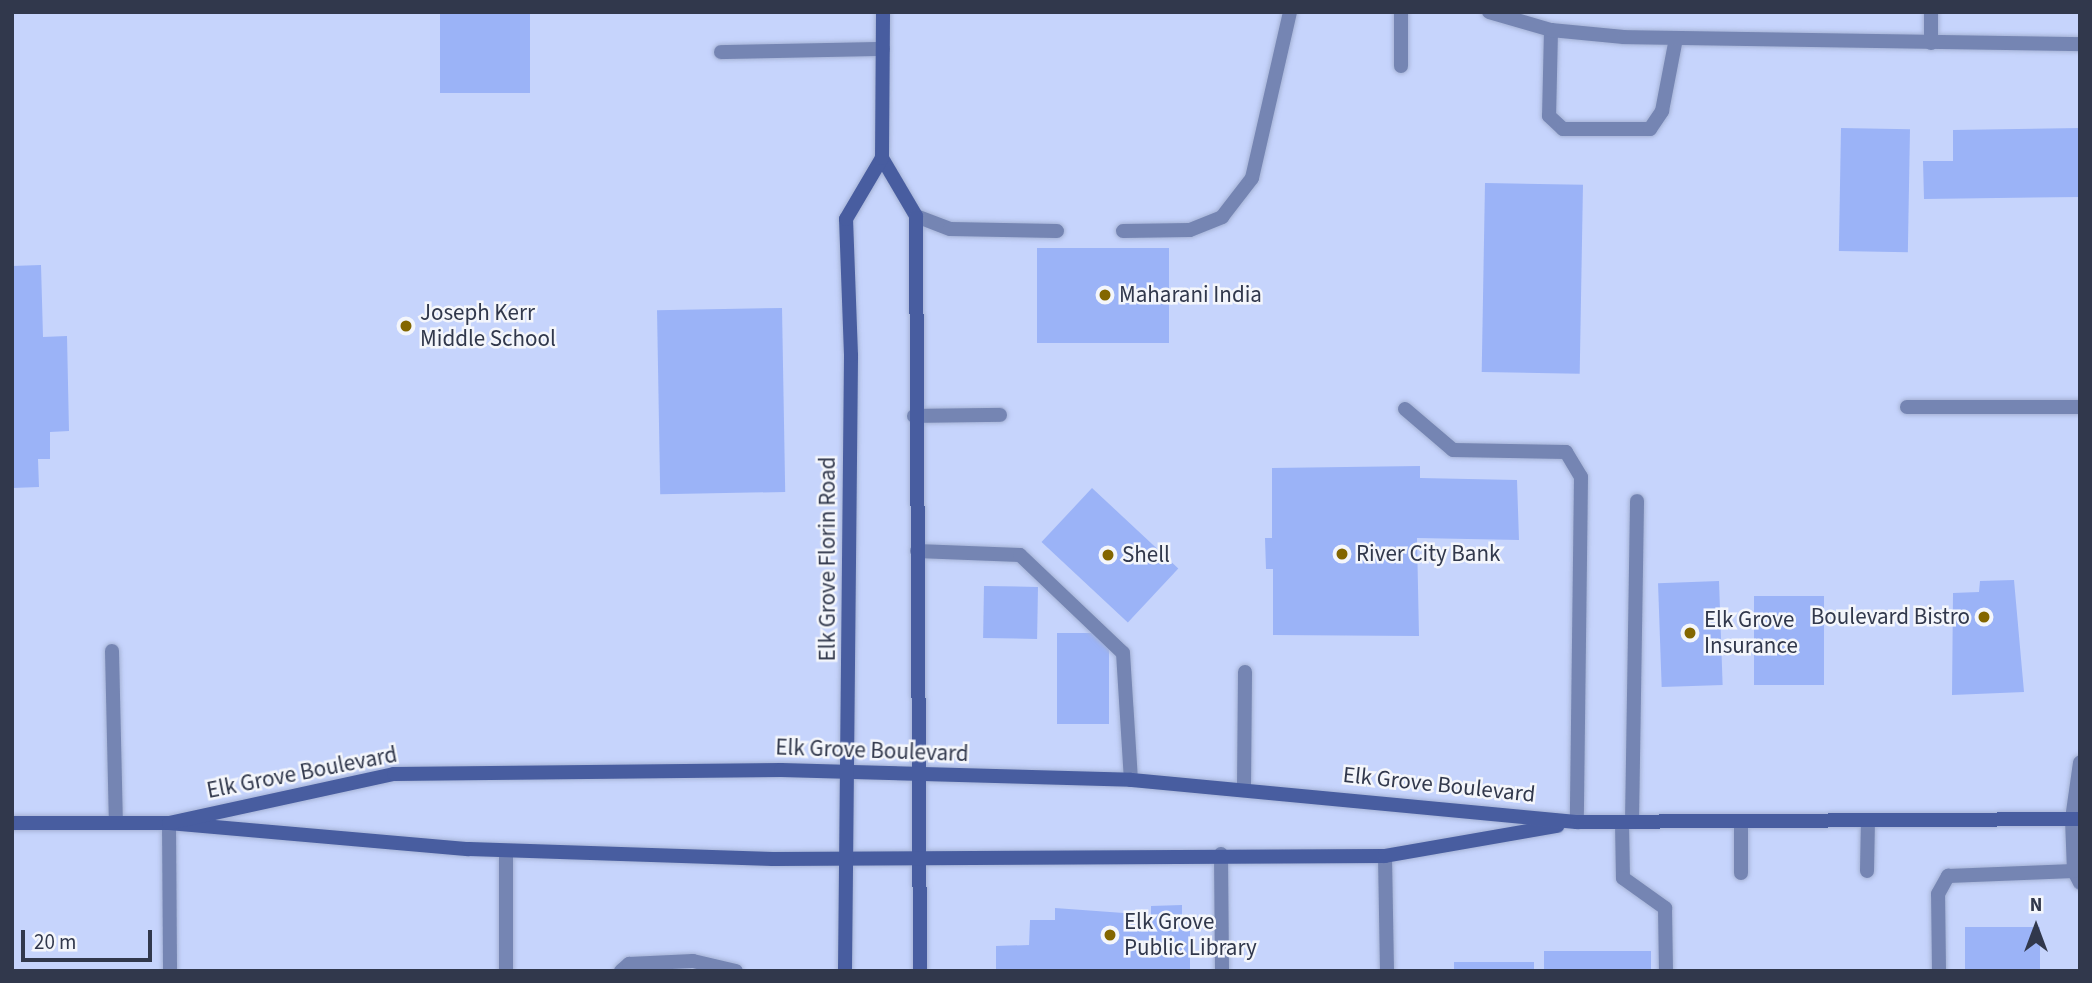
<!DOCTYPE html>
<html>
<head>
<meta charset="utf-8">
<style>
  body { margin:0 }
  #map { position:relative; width:2092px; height:983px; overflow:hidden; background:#c6d4fc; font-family:"Source Sans 3",sans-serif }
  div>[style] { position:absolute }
  .building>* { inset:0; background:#9bb3f7; transform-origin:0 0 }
  .roads { filter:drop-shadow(0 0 2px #a5b2d5) drop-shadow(0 0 2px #a5b2d5) }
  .lane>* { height:14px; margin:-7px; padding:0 7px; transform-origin:7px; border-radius:7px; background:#7585b3 }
  .street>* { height:14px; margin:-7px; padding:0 7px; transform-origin:7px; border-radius:7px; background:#7585b3 }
  .secondary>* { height:14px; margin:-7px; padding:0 7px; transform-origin:7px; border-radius:7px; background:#485da0 }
  .dots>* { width:19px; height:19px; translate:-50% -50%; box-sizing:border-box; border:4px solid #f4f6fb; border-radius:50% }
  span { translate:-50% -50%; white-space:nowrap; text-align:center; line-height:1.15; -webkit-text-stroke:5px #f4f6fb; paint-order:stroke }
  .poi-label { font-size:23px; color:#31384c }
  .left { translate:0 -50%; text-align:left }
  .right { translate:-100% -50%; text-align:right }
  .street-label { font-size:23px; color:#31384c }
  .frame { position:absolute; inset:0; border:14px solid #31384c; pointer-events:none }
  .north { position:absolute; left:2001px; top:892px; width:70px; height:70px; -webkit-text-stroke:5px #f4f6fb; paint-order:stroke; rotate:0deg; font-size:19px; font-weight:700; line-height:28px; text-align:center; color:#31384c }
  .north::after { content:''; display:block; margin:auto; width:24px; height:32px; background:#31384c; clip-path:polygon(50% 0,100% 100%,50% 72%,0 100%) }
  .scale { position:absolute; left:21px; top:930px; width:131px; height:32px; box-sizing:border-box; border:4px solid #31384c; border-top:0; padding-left:9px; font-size:21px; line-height:24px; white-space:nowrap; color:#31384c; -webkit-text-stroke:5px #f4f6fb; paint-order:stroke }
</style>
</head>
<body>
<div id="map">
  <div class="building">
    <div style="left:440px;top:12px;width:90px;height:81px"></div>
    <div style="left:1841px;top:128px;width:69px;height:123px;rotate:1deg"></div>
    <div style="clip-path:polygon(2080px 128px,2080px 197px,1924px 199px,1923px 161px,1953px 161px,1953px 130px)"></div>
    <div style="left:1485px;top:183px;width:98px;height:189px;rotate:1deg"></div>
    <div style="left:1037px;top:248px;width:132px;height:95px"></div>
    <div style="clip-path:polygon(41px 265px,43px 337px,67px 336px,69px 431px,50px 432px,50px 459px,38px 459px,39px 487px,12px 488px,12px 266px)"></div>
    <div style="left:782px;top:308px;width:184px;height:125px;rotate:89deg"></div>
    <div style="clip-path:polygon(1420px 466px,1420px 478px,1517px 480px,1519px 540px,1417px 538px,1419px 636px,1273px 635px,1273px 569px,1266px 569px,1265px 538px,1272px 538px,1272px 468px)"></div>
    <div style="left:1092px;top:488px;width:118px;height:74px;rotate:43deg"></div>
    <div style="clip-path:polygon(2014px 580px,2024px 692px,1952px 695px,1953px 593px,1979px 592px,1980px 581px)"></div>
    <div style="left:1719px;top:581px;width:104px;height:61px;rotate:88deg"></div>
    <div style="left:984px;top:586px;width:54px;height:52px;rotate:1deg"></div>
    <div style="left:1754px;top:596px;width:70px;height:89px"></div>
    <div style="left:1057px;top:633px;width:52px;height:91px"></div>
    <div style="clip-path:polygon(1182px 905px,1182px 924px,1190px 925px,1190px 971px,996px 971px,996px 946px,1029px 945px,1030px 920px,1055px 920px,1055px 908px,1151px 915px,1151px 906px)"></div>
    <div style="left:1965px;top:927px;width:75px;height:44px"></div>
    <div style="left:1544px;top:951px;width:107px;height:20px"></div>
    <div style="left:1454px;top:962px;width:80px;height:9px"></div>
  </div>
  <div class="roads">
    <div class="lane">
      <div style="left:1551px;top:30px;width:86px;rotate:91.3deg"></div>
      <div style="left:1549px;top:116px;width:19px;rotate:43deg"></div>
      <div style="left:1563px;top:129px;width:87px"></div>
      <div style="left:1650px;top:129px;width:22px;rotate:-56deg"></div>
      <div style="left:1662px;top:111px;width:74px;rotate:-79.1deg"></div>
      <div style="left:721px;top:52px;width:162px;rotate:-1.1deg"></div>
      <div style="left:1401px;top:66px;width:54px;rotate:-90deg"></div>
      <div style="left:916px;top:216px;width:36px;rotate:21deg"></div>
      <div style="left:950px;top:229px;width:107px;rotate:1.1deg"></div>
      <div style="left:1123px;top:231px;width:67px;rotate:-0.9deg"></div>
      <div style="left:1190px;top:230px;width:35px;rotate:-22deg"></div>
      <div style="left:1222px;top:217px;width:49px;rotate:-52.4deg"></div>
      <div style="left:1252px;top:178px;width:170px;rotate:-77.1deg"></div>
      <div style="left:1907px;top:407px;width:173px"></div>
      <div style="left:1405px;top:409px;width:63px;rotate:40.5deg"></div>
      <div style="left:1453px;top:450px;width:113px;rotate:1deg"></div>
      <div style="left:1566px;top:452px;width:29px;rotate:59deg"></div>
      <div style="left:1581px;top:477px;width:345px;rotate:90.7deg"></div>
      <div style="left:914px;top:416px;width:86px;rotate:-0.7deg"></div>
      <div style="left:917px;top:551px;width:103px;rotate:2.2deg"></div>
      <div style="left:1020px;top:555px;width:142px;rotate:43.6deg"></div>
      <div style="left:1123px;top:653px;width:127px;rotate:86.4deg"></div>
      <div style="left:112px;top:651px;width:172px;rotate:88.7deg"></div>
      <div style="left:1244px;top:788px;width:116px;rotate:-89.5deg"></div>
      <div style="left:1622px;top:822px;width:56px;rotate:89deg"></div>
      <div style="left:1623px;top:878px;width:52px;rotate:35.5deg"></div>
      <div style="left:1665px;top:908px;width:63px;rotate:89.1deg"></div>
      <div style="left:1632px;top:822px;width:321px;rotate:-89.1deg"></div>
      <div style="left:506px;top:851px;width:120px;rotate:90deg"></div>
      <div style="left:1221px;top:854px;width:117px;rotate:89.5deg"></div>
      <div style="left:1385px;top:856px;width:115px;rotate:89deg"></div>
      <div style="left:1867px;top:871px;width:50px;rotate:-88.9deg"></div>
      <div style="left:2074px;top:871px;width:13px;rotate:63deg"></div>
      <div style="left:1741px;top:873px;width:51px;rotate:-90deg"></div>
      <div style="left:621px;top:971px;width:11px;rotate:-41deg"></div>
      <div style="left:629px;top:964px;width:64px;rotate:-2.7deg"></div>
      <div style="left:693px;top:961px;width:44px;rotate:13.1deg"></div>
      <div style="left:1939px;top:971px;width:77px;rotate:-90.7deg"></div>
      <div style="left:1938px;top:894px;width:21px;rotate:-61deg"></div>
      <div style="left:1948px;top:876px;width:126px;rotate:-2.3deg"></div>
      <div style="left:2074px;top:871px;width:52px;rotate:-92.2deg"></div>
      <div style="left:2072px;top:819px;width:57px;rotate:-81.9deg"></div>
    </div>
    <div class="street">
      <div style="left:1489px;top:12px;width:65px;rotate:16.2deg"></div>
      <div style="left:1551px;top:30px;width:73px;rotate:5.5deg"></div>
      <div style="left:1624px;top:37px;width:456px;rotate:0.9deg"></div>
      <div style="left:1931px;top:43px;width:31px;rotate:-90deg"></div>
      <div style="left:169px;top:823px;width:148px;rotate:89.6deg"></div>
    </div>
    <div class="secondary">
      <div style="left:882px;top:158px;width:67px;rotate:59.6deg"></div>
      <div style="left:916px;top:216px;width:755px;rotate:89.7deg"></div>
      <div style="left:12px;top:823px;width:157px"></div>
      <div style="left:169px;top:823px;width:301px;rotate:5deg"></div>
      <div style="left:469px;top:849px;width:304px;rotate:1.9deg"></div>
      <div style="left:773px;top:859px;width:612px;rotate:-0.28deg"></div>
      <div style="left:1385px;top:856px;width:175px;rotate:-9.9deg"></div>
      <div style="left:169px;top:823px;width:230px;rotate:-12.3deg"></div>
      <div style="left:394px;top:774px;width:387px;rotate:-0.6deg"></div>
      <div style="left:781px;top:770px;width:350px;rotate:1.6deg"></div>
      <div style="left:1131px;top:780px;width:448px;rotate:5.4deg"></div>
      <div style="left:1577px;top:822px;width:503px;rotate:-0.34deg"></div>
      <div style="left:845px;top:971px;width:616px;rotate:-89.44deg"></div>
      <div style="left:851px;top:355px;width:136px;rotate:-92.1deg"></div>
      <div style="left:846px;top:219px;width:71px;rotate:-59.5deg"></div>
      <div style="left:882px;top:158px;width:146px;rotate:-89.6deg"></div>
    </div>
  </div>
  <div class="dots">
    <div style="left:1105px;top:295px;background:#836600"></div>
    <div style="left:406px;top:326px;background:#836600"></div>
    <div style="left:1342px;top:554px;background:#836600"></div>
    <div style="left:1108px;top:555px;background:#836600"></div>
    <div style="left:1984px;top:617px;background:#836600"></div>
    <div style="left:1690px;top:633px;background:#836600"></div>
    <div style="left:1110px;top:935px;background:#836600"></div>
  </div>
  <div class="poi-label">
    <span class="left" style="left:1119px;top:295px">Maharani India</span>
    <span class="left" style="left:420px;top:326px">Joseph Kerr<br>Middle School</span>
    <span class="left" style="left:1356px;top:554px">River City Bank</span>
    <span class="left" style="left:1122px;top:555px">Shell</span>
    <span class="right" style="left:1970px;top:617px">Boulevard Bistro</span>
    <span class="left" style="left:1704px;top:633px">Elk Grove<br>Insurance</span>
    <span class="left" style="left:1124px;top:935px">Elk Grove<br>Public Library</span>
  </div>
  <div class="street-label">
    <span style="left:828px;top:559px;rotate:-90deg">Elk Grove Florin Road</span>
    <span style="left:872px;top:751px;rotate:2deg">Elk Grove Boulevard</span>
    <span style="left:302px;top:773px;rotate:-11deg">Elk Grove Boulevard</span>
    <span style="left:1439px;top:785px;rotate:6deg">Elk Grove Boulevard</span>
  </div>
  <div class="frame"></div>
  <div class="north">N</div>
  <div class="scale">20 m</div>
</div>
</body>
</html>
